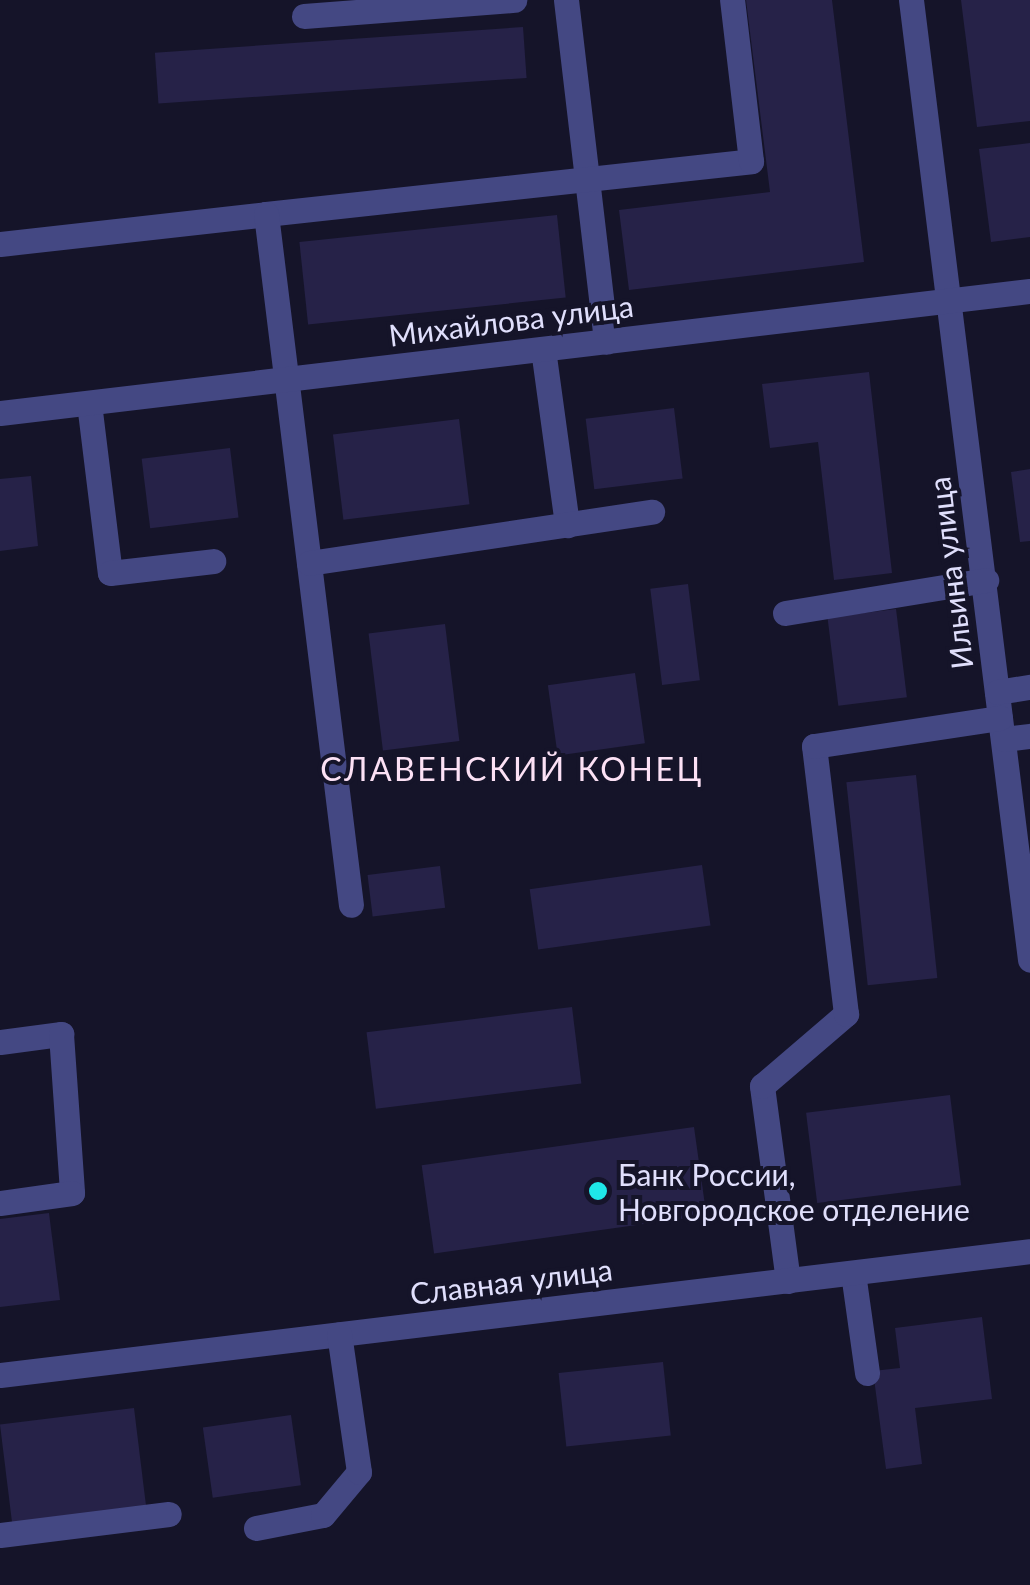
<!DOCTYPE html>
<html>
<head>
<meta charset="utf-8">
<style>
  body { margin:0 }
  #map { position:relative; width:1030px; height:1585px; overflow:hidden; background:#151429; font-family:Lato,sans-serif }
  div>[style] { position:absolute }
  .building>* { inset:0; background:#262248; transform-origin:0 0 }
  .minor>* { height:25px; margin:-12.5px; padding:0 12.5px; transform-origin:12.5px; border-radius:12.5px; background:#444883 }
  .dots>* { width:28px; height:28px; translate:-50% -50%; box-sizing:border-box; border:5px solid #151429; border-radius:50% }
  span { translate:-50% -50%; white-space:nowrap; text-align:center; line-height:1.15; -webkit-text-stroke:8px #151429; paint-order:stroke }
  .street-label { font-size:30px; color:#e0dffc }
  .poi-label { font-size:30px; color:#e0dffc }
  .left { translate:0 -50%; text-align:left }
  .neighbourhood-label { font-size:32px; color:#fce1f5; letter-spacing:2.5px }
</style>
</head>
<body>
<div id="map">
  <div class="building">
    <div style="clip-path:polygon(746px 0,832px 0,864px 262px,629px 290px,619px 210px,770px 192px)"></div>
    <div style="clip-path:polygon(961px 0,1030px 0,1030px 121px,977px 127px)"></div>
    <div style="left:523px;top:27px;width:51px;height:369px;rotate:86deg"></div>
    <div style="clip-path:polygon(1030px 143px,1030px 237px,991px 242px,979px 149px)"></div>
    <div style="left:557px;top:215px;width:83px;height:259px;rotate:84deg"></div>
    <div style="clip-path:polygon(869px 372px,892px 573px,834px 580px,818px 442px,770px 448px,762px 384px)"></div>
    <div style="left:674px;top:408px;width:71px;height:89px;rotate:83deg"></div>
    <div style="left:459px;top:419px;width:86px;height:127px;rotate:83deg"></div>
    <div style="left:230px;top:448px;width:70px;height:89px;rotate:83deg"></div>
    <div style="clip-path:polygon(1030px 469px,1030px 541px,1020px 542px,1011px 472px)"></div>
    <div style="clip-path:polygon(31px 476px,38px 546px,0 551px,0 479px)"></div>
    <div style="left:688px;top:584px;width:97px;height:38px;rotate:83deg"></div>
    <div style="left:896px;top:609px;width:89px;height:69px;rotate:83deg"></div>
    <div style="left:445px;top:624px;width:118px;height:77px;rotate:83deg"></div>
    <div style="left:635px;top:673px;width:71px;height:88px;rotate:82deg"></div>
    <div style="left:916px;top:775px;width:204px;height:70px;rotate:84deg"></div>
    <div style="left:702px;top:865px;width:61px;height:174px;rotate:82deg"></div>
    <div style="left:440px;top:866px;width:42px;height:73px;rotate:83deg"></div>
    <div style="left:572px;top:1007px;width:77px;height:207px;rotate:83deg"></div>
    <div style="left:950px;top:1095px;width:91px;height:145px;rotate:83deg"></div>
    <div style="left:694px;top:1127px;width:89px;height:275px;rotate:82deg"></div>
    <div style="clip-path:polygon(49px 1213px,60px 1300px,0 1307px,0 1219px)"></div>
    <div style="clip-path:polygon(982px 1317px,992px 1399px,915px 1408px,922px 1464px,886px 1469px,873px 1371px,900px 1368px,895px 1328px)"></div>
    <div style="left:663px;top:1362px;width:74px;height:105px;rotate:84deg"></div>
    <div style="left:134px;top:1408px;width:104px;height:135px;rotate:83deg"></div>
    <div style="left:291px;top:1415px;width:71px;height:89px;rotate:82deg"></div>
  </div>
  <div class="minor">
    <div style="left:566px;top:0;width:344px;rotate:83.3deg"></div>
    <div style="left:911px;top:0;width:967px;rotate:82.93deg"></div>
    <div style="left:304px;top:16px;width:211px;rotate:-4.4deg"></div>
    <div style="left:266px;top:214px;width:488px;rotate:-6.2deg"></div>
    <div style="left:751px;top:161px;width:162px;rotate:-96.7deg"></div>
    <div style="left:0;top:244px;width:268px;rotate:-6.4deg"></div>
    <div style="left:266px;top:214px;width:696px;rotate:82.99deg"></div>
    <div style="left:543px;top:349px;width:178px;rotate:82.2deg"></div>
    <div style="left:89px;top:403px;width:171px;rotate:83deg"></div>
    <div style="left:110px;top:573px;width:104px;rotate:-6.6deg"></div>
    <div style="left:0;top:413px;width:1037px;rotate:-6.76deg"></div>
    <div style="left:309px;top:563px;width:347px;rotate:-8.5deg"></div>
    <div style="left:785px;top:613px;width:204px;rotate:-9.3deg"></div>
    <div style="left:997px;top:692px;width:33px;rotate:-9deg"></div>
    <div style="left:1004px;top:739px;width:26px;rotate:-7deg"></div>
    <div style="left:0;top:1042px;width:62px;rotate:-7.5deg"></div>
    <div style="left:61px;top:1034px;width:159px;rotate:86deg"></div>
    <div style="left:72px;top:1193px;width:73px;rotate:172.1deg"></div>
    <div style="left:853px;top:1273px;width:101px;rotate:82deg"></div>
    <div style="left:788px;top:1281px;width:197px;rotate:-97.6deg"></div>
    <div style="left:762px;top:1086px;width:111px;rotate:-40.6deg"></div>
    <div style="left:846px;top:1014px;width:270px;rotate:-96.8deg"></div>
    <div style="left:814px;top:746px;width:188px;rotate:-8.6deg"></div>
    <div style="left:0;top:1375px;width:1037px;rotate:-6.86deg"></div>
    <div style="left:256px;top:1528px;width:68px;rotate:-11deg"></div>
    <div style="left:323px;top:1515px;width:56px;rotate:-50.1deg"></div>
    <div style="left:359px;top:1472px;width:139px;rotate:-98.2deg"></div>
    <div style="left:0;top:1535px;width:170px;rotate:-7.1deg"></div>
  </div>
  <div class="dots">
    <div style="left:598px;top:1191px;background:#1fe7e8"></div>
  </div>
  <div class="street-label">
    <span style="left:511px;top:320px;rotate:-7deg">Михайлова улица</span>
    <span style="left:950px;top:573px;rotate:-97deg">Ильина улица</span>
    <span style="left:511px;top:1281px;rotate:-7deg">Славная улица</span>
  </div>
  <div class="poi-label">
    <span class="left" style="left:618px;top:1191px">Банк России,<br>Новгородское отделение</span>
  </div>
  <div class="neighbourhood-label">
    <span style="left:512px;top:769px">СЛАВЕНСКИЙ КОНЕЦ</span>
  </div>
</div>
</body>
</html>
